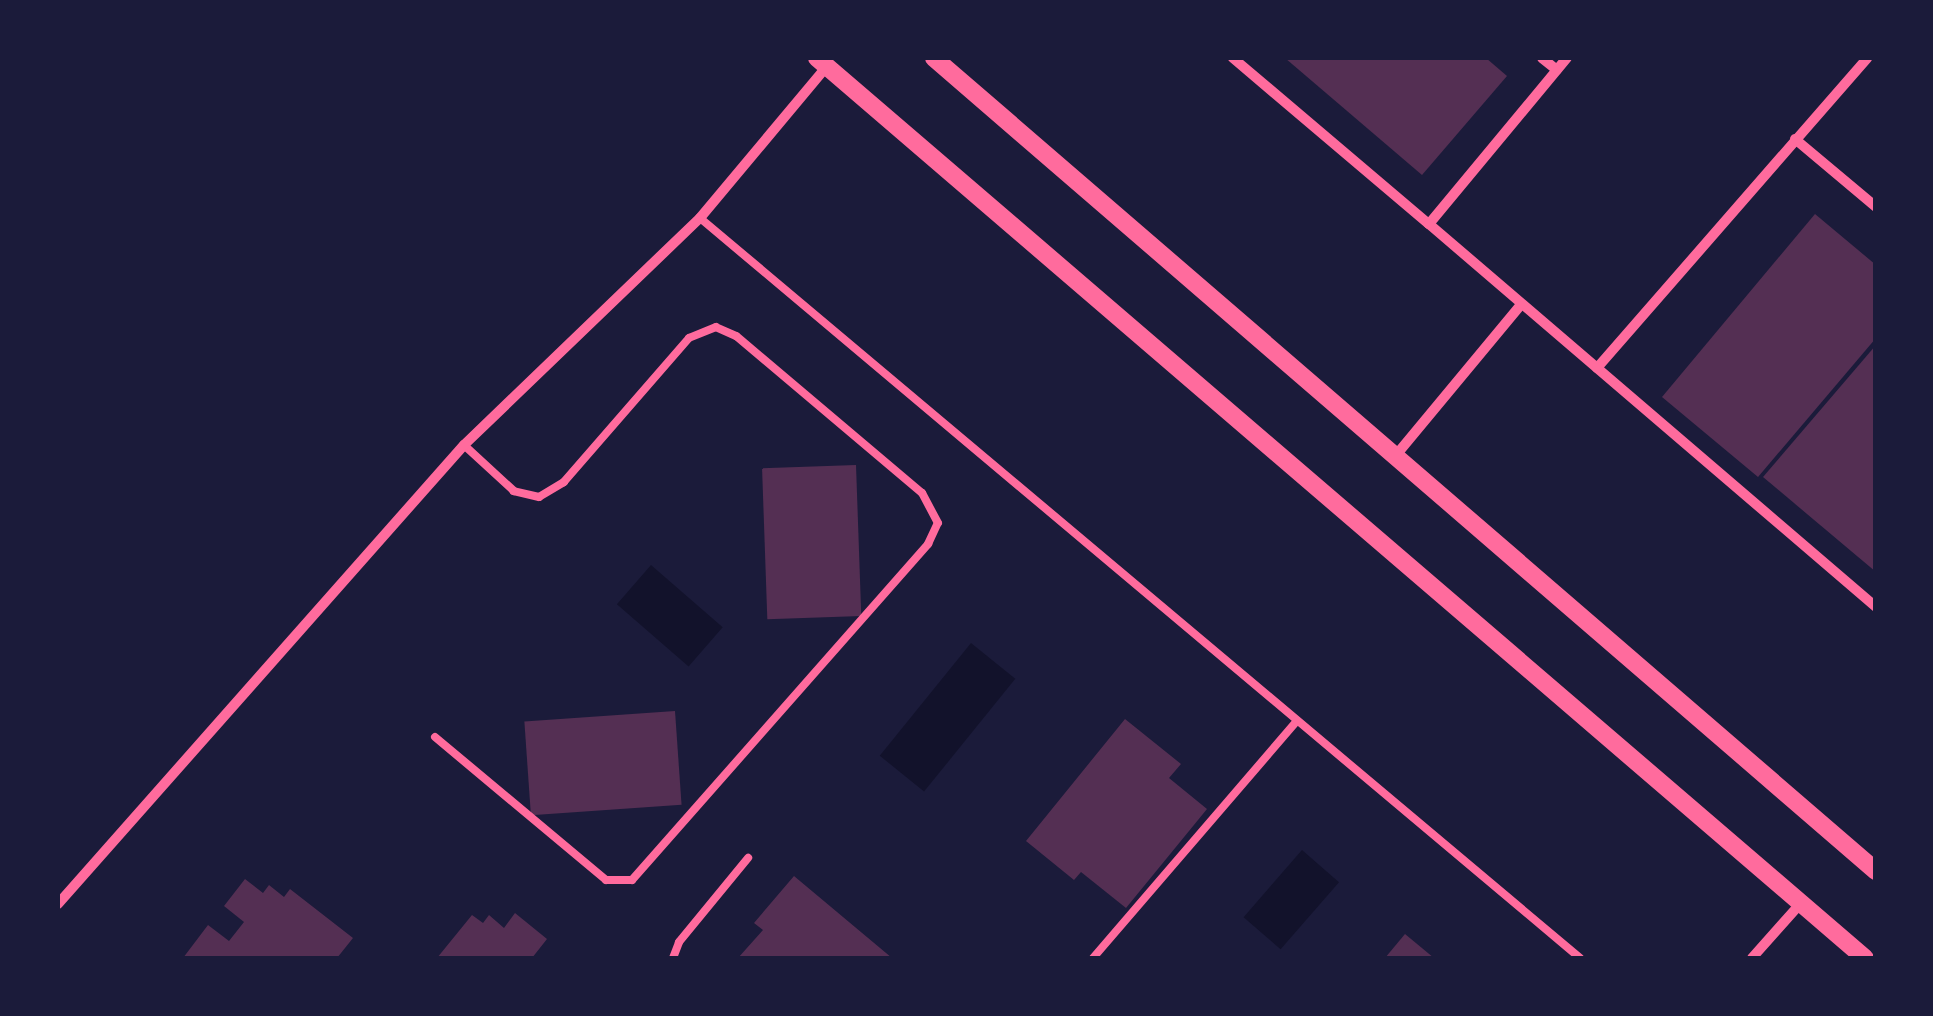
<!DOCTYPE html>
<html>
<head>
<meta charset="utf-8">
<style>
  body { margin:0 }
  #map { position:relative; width:1933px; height:1016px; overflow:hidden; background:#1b1b3a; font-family:"IBM Plex Sans",sans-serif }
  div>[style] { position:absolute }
  .water>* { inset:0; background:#12122b; transform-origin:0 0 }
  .building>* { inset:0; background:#542f53; transform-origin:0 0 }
  .service>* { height:8px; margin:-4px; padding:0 4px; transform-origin:4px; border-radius:4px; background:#ff6b9d }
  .minor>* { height:10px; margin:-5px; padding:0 5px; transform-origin:5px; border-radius:5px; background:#ff6b9d }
  .tertiary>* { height:18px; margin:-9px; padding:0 9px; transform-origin:9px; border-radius:9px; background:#ff6b9d }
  span { translate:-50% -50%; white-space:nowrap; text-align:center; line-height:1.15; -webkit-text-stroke:8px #1b1b3a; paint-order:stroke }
  .frame { position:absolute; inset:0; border:60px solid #1b1b3a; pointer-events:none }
</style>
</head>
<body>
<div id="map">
  <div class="water">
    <div style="left:651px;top:565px;width:95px;height:52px;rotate:41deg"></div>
    <div style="left:971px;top:643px;width:57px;height:145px;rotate:39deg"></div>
    <div style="left:1302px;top:850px;width:49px;height:89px;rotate:41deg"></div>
  </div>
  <div class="building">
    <div style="clip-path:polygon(1285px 58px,1486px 58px,1507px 76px,1422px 175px)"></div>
    <div style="clip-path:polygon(1815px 214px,1876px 265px,1876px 338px,1758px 477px,1662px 397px)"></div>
    <div style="clip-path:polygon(1876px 345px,1876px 572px,1763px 477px)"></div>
    <div style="left:856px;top:465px;width:151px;height:94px;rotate:88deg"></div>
    <div style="left:675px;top:711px;width:94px;height:151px;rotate:86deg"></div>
    <div style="clip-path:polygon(1125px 719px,1181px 764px,1169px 778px,1207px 809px,1126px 908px,1081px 872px,1074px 880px,1026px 841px)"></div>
    <div style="clip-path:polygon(794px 876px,892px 958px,738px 958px,763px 930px,754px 923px)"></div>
    <div style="clip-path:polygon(245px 879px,263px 893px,269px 885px,284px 897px,290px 889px,353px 938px,337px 958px,183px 958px,208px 925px,229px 941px,244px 922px,224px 906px)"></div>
    <div style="clip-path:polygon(515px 913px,547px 939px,532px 958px,437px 958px,472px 915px,483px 923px,489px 915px,504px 928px)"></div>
    <div style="clip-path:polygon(1405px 934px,1434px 958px,1385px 958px)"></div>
  </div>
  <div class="service">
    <div style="left:700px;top:218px;width:1150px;rotate:40.06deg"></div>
    <div style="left:435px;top:737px;width:223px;rotate:39.9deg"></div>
    <div style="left:606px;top:880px;width:26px"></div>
    <div style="left:632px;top:880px;width:448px;rotate:-48.6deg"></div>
    <div style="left:928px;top:544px;width:23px;rotate:-65deg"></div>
    <div style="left:938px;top:523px;width:34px;rotate:-118deg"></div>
    <div style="left:922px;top:493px;width:243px;rotate:-139.8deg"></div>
    <div style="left:736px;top:336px;width:22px;rotate:-156deg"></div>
    <div style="left:716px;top:327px;width:29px;rotate:158deg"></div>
    <div style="left:689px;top:338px;width:191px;rotate:131deg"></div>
    <div style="left:564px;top:482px;width:29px;rotate:149deg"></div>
    <div style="left:539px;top:497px;width:26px;rotate:-167deg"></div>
    <div style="left:514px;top:491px;width:68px;rotate:-137.4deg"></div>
    <div style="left:673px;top:958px;width:17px;rotate:-69deg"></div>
    <div style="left:679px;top:942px;width:109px;rotate:-50.6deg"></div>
    <div style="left:1093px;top:958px;width:313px;rotate:-49.3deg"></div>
  </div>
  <div class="minor">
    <div style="left:1233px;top:58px;width:257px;rotate:40.3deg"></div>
    <div style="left:1429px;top:224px;width:216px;rotate:-50.3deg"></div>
    <div style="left:1542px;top:58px;width:19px;rotate:39deg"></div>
    <div style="left:1795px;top:139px;width:106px;rotate:40deg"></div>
    <div style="left:1429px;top:224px;width:589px;rotate:40.59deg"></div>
    <div style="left:1597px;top:368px;width:411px;rotate:-48.9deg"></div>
    <div style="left:1397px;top:454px;width:192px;rotate:-50.3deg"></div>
    <div style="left:58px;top:904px;width:613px;rotate:-48.51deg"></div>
    <div style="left:464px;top:445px;width:327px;rotate:-43.9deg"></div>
    <div style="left:700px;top:218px;width:198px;rotate:-50.1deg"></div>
    <div style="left:1752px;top:958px;width:74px;rotate:-48.3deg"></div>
  </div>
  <div class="tertiary">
    <div style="left:817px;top:58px;width:1381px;rotate:40.66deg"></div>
    <div style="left:934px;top:58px;width:1244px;rotate:40.8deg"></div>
  </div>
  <div class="frame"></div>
</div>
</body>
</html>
